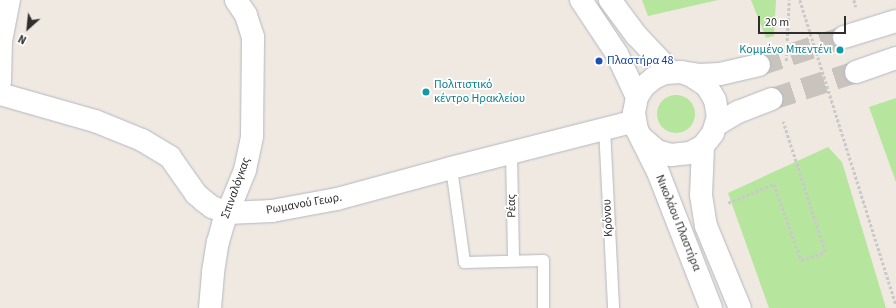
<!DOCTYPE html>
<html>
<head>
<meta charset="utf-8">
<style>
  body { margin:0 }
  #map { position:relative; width:896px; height:308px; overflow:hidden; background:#efe9e1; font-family:"Source Sans 3",sans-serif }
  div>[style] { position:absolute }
  .green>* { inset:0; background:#b6e59e }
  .round { border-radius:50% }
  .tertiary-tunnel>* { height:22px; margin-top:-11px; transform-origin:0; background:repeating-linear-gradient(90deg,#c8c4bd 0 22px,transparent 0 33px) }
  .path>* { height:2.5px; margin-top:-1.25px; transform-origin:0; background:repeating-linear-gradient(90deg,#c9c9c9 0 3px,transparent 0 5px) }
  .roads { filter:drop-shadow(0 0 1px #b4b7c1) drop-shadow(0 0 1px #b4b7c1) }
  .service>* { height:11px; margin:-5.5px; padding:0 5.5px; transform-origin:5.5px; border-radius:5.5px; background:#fff }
  .minor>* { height:22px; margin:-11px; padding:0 11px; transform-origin:11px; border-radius:11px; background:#fff }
  .tertiary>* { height:22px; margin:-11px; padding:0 11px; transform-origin:11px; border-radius:11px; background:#fff }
  .secondary>* { height:22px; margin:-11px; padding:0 11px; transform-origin:11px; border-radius:11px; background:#fff }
  .dots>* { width:11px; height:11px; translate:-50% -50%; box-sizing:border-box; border:2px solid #fff; border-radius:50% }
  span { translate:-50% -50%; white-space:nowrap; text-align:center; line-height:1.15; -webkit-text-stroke:3.5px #fff; paint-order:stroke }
  .culture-label { font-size:12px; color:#0d838f }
  .right { translate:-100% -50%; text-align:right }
  .left { translate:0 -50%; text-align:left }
  .transit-label { font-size:12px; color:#164399 }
  .street-label { font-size:12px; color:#2e2e2e }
  .north { position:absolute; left:8px; top:8px; width:40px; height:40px; -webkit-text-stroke:3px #fff; paint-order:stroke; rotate:207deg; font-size:11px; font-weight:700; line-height:16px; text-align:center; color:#2e2e2e }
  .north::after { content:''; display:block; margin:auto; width:14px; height:18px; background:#2e2e2e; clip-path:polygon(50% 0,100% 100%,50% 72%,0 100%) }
  .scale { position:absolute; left:758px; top:16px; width:88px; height:18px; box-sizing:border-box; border:2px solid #2e2e2e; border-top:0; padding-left:5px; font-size:12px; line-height:14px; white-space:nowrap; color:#2e2e2e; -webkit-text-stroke:3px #fff; paint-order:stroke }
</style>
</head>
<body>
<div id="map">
  <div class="green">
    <div style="clip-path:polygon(642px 0,718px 0,648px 16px)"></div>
    <div style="clip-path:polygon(751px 0,776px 0,774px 36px,766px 38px)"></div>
    <div class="round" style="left:657px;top:95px;width:38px;height:38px"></div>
    <div style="clip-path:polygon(896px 98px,896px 182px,869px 107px)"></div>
    <div style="clip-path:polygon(828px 147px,842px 162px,886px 308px,769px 308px,728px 193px)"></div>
  </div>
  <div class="tertiary-tunnel">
    <div style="left:759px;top:65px;width:89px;rotate:-18.2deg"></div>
    <div style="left:772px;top:99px;width:88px;rotate:-17.8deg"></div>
  </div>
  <div class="path">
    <div style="left:800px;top:0;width:320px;rotate:72.5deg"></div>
    <div style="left:854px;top:0;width:7px;rotate:74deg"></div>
    <div style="left:786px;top:61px;width:61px;rotate:-87.2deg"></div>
    <div style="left:728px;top:203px;width:50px;rotate:-22.4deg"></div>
    <div style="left:774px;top:184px;width:81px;rotate:70.4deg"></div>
    <div style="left:801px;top:260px;width:25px;rotate:-18deg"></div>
    <div style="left:825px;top:252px;width:137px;rotate:-107.9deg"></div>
  </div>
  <div class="roads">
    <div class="service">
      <div style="left:604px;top:128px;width:180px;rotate:87.1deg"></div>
      <div style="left:511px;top:152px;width:108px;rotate:88.9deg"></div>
      <div style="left:451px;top:168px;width:95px;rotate:82.1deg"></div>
      <div style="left:464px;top:262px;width:79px;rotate:-1.5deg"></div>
      <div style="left:543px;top:260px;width:48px;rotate:90deg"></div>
    </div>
    <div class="minor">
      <div style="left:0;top:82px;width:41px;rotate:-88.6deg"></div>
      <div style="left:1px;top:41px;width:42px;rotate:-79deg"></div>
      <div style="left:0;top:94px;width:99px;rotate:15.9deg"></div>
      <div style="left:95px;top:121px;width:51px;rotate:22deg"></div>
      <div style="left:142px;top:140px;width:33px;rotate:31deg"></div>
      <div style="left:170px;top:157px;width:45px;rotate:54.9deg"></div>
      <div style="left:196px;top:194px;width:11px;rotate:41deg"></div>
      <div style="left:204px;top:201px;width:10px;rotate:37deg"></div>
      <div style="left:212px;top:207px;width:17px;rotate:21deg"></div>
      <div style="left:228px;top:213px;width:44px;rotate:-2.6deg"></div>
      <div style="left:272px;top:211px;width:66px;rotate:-10.5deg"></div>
      <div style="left:337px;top:199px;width:118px;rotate:-15.2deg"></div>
      <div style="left:451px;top:168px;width:190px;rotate:-14.3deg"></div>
      <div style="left:210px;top:308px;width:36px;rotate:-85deg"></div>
      <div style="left:213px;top:272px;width:30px;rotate:-81deg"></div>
      <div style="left:218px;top:242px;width:19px;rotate:-74deg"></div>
      <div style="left:223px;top:224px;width:58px;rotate:-67.8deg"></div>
      <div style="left:245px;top:170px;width:35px;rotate:-78deg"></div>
      <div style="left:252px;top:136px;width:99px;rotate:-89.4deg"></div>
      <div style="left:253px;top:37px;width:23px;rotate:-108deg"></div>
      <div style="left:246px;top:15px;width:18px;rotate:-124deg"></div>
    </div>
    <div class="tertiary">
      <div style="left:844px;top:37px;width:54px;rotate:-17.1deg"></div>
      <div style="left:681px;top:72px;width:18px;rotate:9deg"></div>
      <div style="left:699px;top:75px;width:21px;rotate:-3deg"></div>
      <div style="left:720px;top:74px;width:40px;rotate:-13deg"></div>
      <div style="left:856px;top:72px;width:42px;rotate:-19.3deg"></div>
      <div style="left:716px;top:125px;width:26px;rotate:-31deg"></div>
      <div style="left:738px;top:112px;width:36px;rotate:-21deg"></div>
    </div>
    <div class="secondary">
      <div style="left:581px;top:0;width:65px;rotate:56.3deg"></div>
      <div style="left:617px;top:54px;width:47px;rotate:65.1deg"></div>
      <div style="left:610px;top:0;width:44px;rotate:53.4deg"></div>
      <div style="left:636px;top:35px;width:51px;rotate:46.6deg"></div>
      <div style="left:642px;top:138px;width:20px;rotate:41deg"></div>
      <div style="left:657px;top:151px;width:15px;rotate:16deg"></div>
      <div style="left:671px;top:155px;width:19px;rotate:-6deg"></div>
      <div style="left:690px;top:153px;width:15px;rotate:-28deg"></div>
      <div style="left:703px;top:146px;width:16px;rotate:-52deg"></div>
      <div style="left:713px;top:133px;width:17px;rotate:-73deg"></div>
      <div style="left:718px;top:117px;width:17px;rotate:-100deg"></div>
      <div style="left:715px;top:100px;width:16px;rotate:-120deg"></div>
      <div style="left:707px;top:86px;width:20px;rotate:-147deg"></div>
      <div style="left:690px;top:75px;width:9px;rotate:-162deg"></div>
      <div style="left:681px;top:72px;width:16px;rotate:176deg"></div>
      <div style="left:665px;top:73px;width:12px;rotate:156deg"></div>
      <div style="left:654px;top:78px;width:13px;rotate:141deg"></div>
      <div style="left:644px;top:86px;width:13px;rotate:122deg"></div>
      <div style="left:637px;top:97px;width:16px;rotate:101deg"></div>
      <div style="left:634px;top:113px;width:17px;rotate:80deg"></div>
      <div style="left:637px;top:130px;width:47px;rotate:63.4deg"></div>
      <div style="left:658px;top:172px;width:146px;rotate:68.7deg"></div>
      <div style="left:703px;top:146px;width:49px;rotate:92.3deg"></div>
      <div style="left:701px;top:195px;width:31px;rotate:81deg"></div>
      <div style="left:706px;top:226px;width:89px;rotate:67.5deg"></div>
    </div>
  </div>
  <div class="dots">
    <div style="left:840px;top:50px;background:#0f9aa8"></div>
    <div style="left:599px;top:61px;background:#1a4fb4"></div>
    <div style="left:426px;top:92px;background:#0f9aa8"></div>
  </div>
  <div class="culture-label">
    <span class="right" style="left:832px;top:50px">Κομμένο Μπεντένι</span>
    <span class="left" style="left:434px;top:92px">Πολιτιστικό<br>κέντρο Ηρακλείου</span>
  </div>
  <div class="transit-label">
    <span class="left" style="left:607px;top:61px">Πλαστήρα 48</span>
  </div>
  <div class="street-label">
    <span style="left:236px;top:188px;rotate:-70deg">Σπιναλόγκας</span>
    <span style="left:304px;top:204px;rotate:-10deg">Ρωμανού Γεωρ.</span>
    <span style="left:512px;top:206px;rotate:-91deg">Ρέας</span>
    <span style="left:608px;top:218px;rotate:-93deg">Κρόνου</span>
    <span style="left:678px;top:223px;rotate:68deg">Νικολάου Πλαστήρα</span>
  </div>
  <div class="north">N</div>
  <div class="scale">20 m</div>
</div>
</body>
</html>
